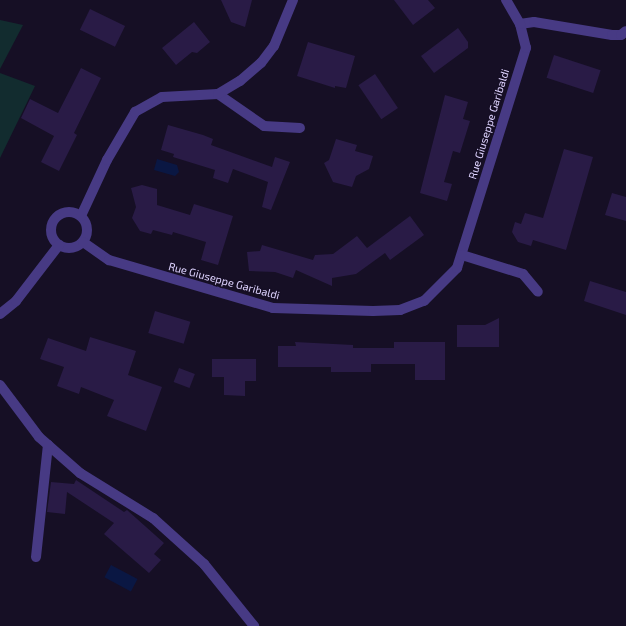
<!DOCTYPE html>
<html>
<head>
<meta charset="utf-8">
<style>
  body { margin:0 }
  #map { position:relative; width:626px; height:626px; overflow:hidden; background:#160f25; font-family:"Exo 2",sans-serif }
  div>[style] { position:absolute }
  .green>* { inset:0; background:#122c2f }
  .water>* { inset:0; background:#0a1743; transform-origin:0 0 }
  .building>* { inset:0; background:#291b46; transform-origin:0 0 }
  .service>* { height:10px; margin:-5px; padding:0 5px; transform-origin:5px; border-radius:5px; background:#473a84 }
  .minor>* { height:10px; margin:-5px; padding:0 5px; transform-origin:5px; border-radius:5px; background:#473a84 }
  .minor>.ring { margin:-5px; padding:0; box-sizing:content-box; background:none; border:10px solid #473a84; border-radius:50% }
  span { translate:-50% -50%; white-space:nowrap; text-align:center; line-height:1.15; -webkit-text-stroke:3px #160f25; paint-order:stroke }
  .street-label { font-size:11px; color:#ded3ff }
</style>
</head>
<body>
<div id="map">
  <div class="green">
    <div style="clip-path:polygon(0 20px,23px 25px,0 69px)"></div>
    <div style="clip-path:polygon(0 73px,35px 86px,0 158px)"></div>
  </div>
  <div class="water">
    <div style="clip-path:polygon(157px 159px,177px 165px,179px 172px,175px 176px,154px 170px)"></div>
    <div style="left:111px;top:565px;width:30px;height:14px;rotate:28deg"></div>
  </div>
  <div class="building">
    <div style="clip-path:polygon(221px 0,252px 0,245px 27px,231px 22px)"></div>
    <div style="clip-path:polygon(394px 0,428px 0,435px 8px,413px 25px)"></div>
    <div style="left:90px;top:9px;width:39px;height:23px;rotate:26deg"></div>
    <div style="clip-path:polygon(194px 22px,210px 42px,197px 53px,192px 52px,176px 65px,162px 48px)"></div>
    <div style="clip-path:polygon(458px 28px,468px 42px,468px 48px,434px 73px,421px 56px)"></div>
    <div style="clip-path:polygon(308px 42px,355px 56px,346px 88px,335px 86px,335px 88px,297px 76px)"></div>
    <div style="left:554px;top:55px;width:49px;height:24px;rotate:18deg"></div>
    <div style="clip-path:polygon(81px 68px,101px 78px,74px 133px,77px 135px,59px 171px,41px 162px,54px 136px,21px 118px,30px 99px,58px 113px)"></div>
    <div style="left:375px;top:74px;width:41px;height:20px;rotate:56deg"></div>
    <div style="clip-path:polygon(445px 95px,468px 102px,463px 119px,470px 121px,460px 153px,453px 151px,444px 182px,452px 184px,447px 201px,420px 193px)"></div>
    <div style="clip-path:polygon(168px 125px,203px 135px,213px 139px,211px 145px,272px 167px,275px 157px,290px 162px,271px 210px,262px 207px,268px 182px,233px 169px,228px 183px,213px 178px,215px 170px,173px 157px,174px 154px,161px 150px)"></div>
    <div style="clip-path:polygon(336px 139px,357px 145px,355px 151px,373px 156px,369px 169px,356px 176px,352px 187px,333px 182px,324px 163px,329px 160px)"></div>
    <div style="clip-path:polygon(564px 149px,593px 157px,566px 250px,533px 240px,531px 246px,518px 242px,512px 232px,515px 222px,521px 224px,525px 213px,543px 218px)"></div>
    <div style="clip-path:polygon(142px 185px,157px 189px,157px 205px,190px 215px,194px 204px,233px 216px,218px 265px,201px 260px,206px 242px,173px 232px,172px 235px,153px 230px,151px 234px,140px 231px,132px 218px,136px 207px,131px 188px)"></div>
    <div style="clip-path:polygon(612px 193px,626px 197px,626px 221px,605px 215px)"></div>
    <div style="clip-path:polygon(410px 216px,424px 235px,390px 260px,385px 253px,356px 274px,332px 278px,332px 286px,296px 270px,293px 278px,275px 272px,249px 271px,247px 252px,260px 251px,262px 245px,313px 260px,315px 255px,333px 254px,357px 236px,367px 248px)"></div>
    <div style="clip-path:polygon(590px 281px,626px 292px,626px 315px,584px 301px)"></div>
    <div style="left:155px;top:311px;width:37px;height:23px;rotate:17deg"></div>
    <div style="clip-path:polygon(499px 318px,499px 347px,457px 347px,457px 325px,485px 325px)"></div>
    <div style="clip-path:polygon(90px 337px,136px 351px,128px 375px,162px 387px,146px 431px,107px 416px,114px 400px,81px 387px,79px 394px,57px 386px,64px 367px,40px 359px,48px 338px,86px 351px)"></div>
    <div style="clip-path:polygon(295px 342px,353px 345px,353px 348px,394px 348px,394px 342px,445px 342px,445px 380px,415px 380px,415px 364px,371px 364px,371px 372px,331px 372px,331px 367px,278px 367px,278px 346px,296px 346px)"></div>
    <div style="clip-path:polygon(212px 359px,256px 359px,256px 381px,245px 381px,245px 396px,224px 395px,224px 377px,212px 377px)"></div>
    <div style="left:179px;top:368px;width:17px;height:15px;rotate:21deg"></div>
    <div style="clip-path:polygon(76px 480px,124px 512px,127px 510px,164px 543px,154px 554px,161px 560px,149px 573px,104px 534px,114px 523px,67px 492px,65px 514px,47px 512px,51px 482px,74px 484px)"></div>
  </div>
  <div class="service">
    <div style="left:36px;top:557px;width:113px;rotate:-83.9deg"></div>
  </div>
  <div class="minor">
    <div style="left:520px;top:24px;width:14px;rotate:-8deg"></div>
    <div style="left:534px;top:22px;width:79px;rotate:9.5deg"></div>
    <div style="left:612px;top:35px;width:9px"></div>
    <div style="left:621px;top:35px;width:6px;rotate:-39deg"></div>
    <div style="left:218px;top:94px;width:56px;rotate:34.8deg"></div>
    <div style="left:264px;top:126px;width:36px;rotate:3deg"></div>
    <div class="ring" style="left:51px;top:212px;width:26px;height:26px"></div>
    <div style="left:81px;top:216px;width:62px;rotate:-65.1deg"></div>
    <div style="left:107px;top:160px;width:56px;rotate:-59.7deg"></div>
    <div style="left:135px;top:112px;width:31px;rotate:-29deg"></div>
    <div style="left:162px;top:97px;width:56px;rotate:-3.1deg"></div>
    <div style="left:218px;top:94px;width:26px;rotate:-31deg"></div>
    <div style="left:240px;top:81px;width:28px;rotate:-41deg"></div>
    <div style="left:261px;top:63px;width:21px;rotate:-53deg"></div>
    <div style="left:274px;top:46px;width:50px;rotate:-67.6deg"></div>
    <div style="left:83px;top:242px;width:32px;rotate:35deg"></div>
    <div style="left:109px;top:260px;width:171px;rotate:16.3deg"></div>
    <div style="left:273px;top:308px;width:100px;rotate:1.7deg"></div>
    <div style="left:373px;top:311px;width:27px;rotate:-2deg"></div>
    <div style="left:400px;top:310px;width:26px;rotate:-21deg"></div>
    <div style="left:424px;top:301px;width:47px;rotate:-45deg"></div>
    <div style="left:457px;top:268px;width:231px;rotate:-72.6deg"></div>
    <div style="left:526px;top:48px;width:25px;rotate:-104deg"></div>
    <div style="left:520px;top:24px;width:28px;rotate:-120deg"></div>
    <div style="left:462px;top:255px;width:64px;rotate:17.3deg"></div>
    <div style="left:523px;top:274px;width:23px;rotate:50deg"></div>
    <div style="left:0;top:314px;width:21px;rotate:-39deg"></div>
    <div style="left:16px;top:301px;width:71px;rotate:-52.5deg"></div>
    <div style="left:0;top:385px;width:65px;rotate:53.1deg"></div>
    <div style="left:39px;top:437px;width:55px;rotate:41.3deg"></div>
    <div style="left:80px;top:473px;width:86px;rotate:31.7deg"></div>
    <div style="left:153px;top:518px;width:69px;rotate:42deg"></div>
    <div style="left:204px;top:564px;width:80px;rotate:51.1deg"></div>
  </div>
  <div class="street-label">
    <span style="left:489px;top:124px;rotate:-73deg">Rue Giuseppe Garibaldi</span>
    <span style="left:224px;top:281px;rotate:15deg">Rue Giuseppe Garibaldi</span>
  </div>
</div>
</body>
</html>
